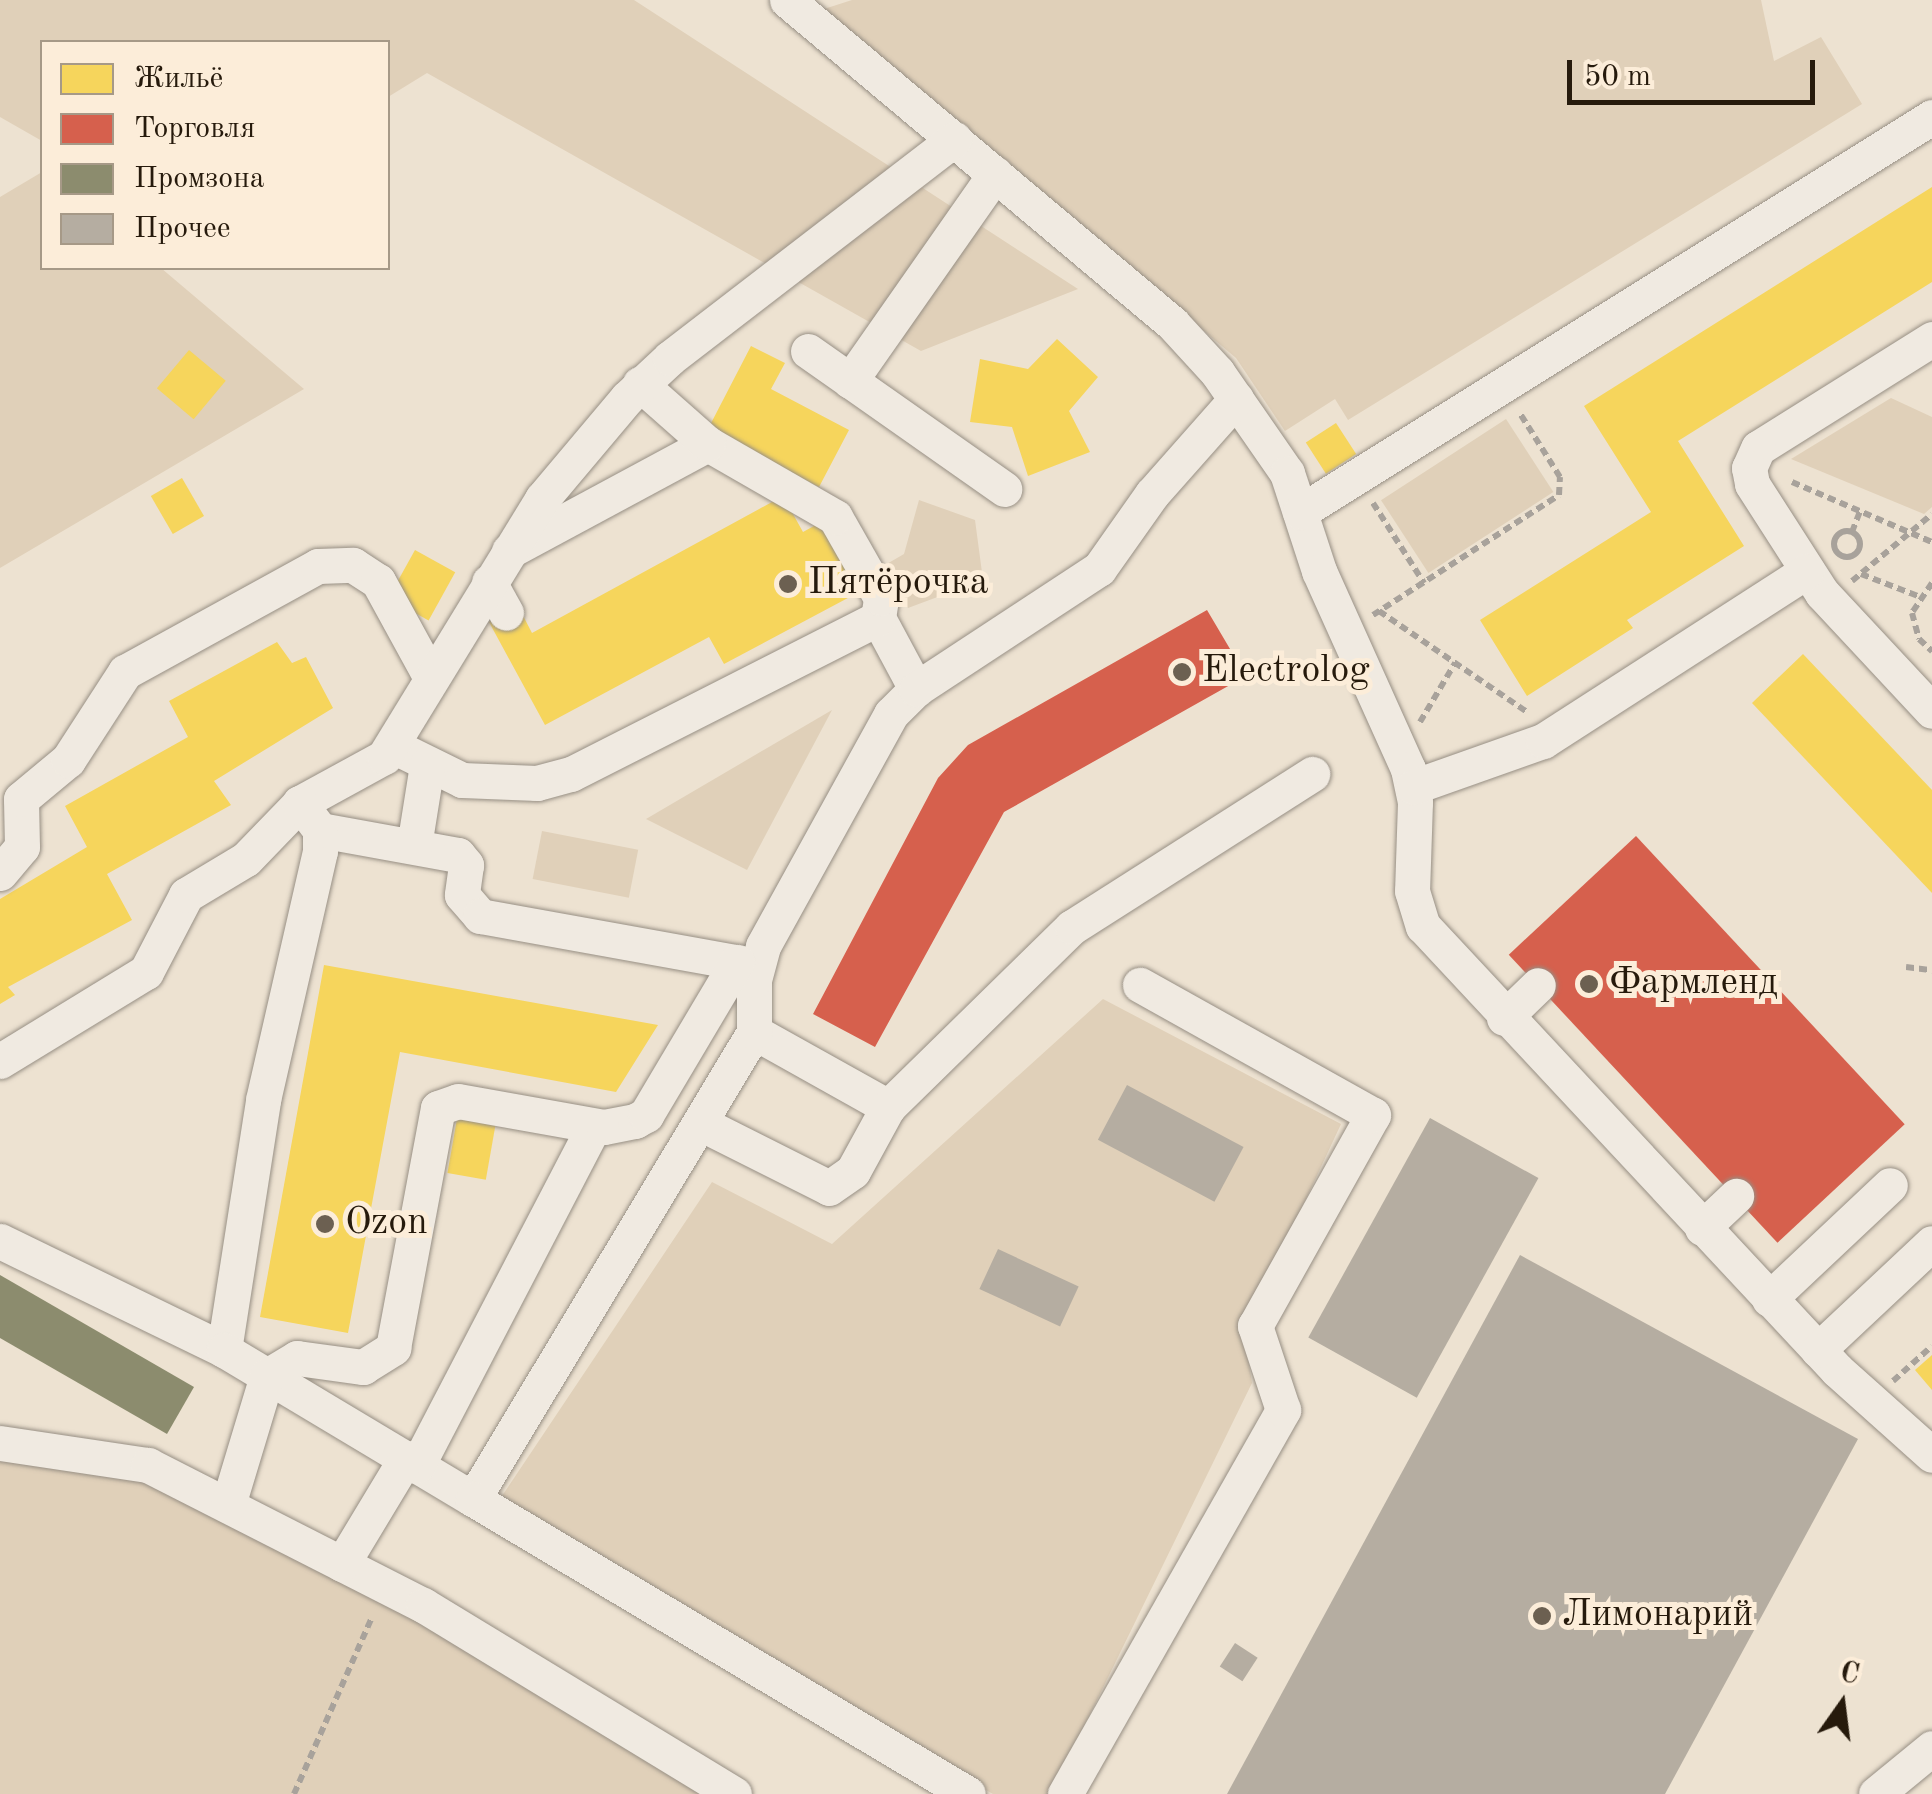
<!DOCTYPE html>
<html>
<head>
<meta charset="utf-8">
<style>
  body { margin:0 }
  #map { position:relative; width:1932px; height:1794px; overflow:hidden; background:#ede2d1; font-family:"Old Standard TT",serif }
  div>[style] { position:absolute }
  .green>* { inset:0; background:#e0d0b9; transform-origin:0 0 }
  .homes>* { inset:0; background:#f6d55c; transform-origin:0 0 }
  .shops>* { inset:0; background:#d6604d; transform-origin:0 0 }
  .industry>* { inset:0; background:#8c8c6e }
  .building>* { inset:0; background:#b5ada1; transform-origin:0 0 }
  .path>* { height:6px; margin-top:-3px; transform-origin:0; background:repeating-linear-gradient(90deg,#a8a29b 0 8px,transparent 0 13px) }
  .path>.ring { margin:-3px; padding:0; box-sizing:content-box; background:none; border:6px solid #a8a29b; border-radius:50% }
  .roads { filter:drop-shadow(0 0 2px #978f84) drop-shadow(0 0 2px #978f84) }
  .minor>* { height:35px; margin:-17.5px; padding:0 17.5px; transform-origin:17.5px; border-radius:17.5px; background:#f0eae1 }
  .dots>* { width:28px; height:28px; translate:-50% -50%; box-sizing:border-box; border:5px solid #fcedd9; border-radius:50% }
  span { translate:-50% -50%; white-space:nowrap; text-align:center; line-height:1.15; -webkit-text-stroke:10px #fcedd9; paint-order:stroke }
  .poi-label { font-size:38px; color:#261a0c }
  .left { translate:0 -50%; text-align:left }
  .legend { position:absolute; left:40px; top:40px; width:350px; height:230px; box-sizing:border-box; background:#fcedd9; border:2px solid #a69987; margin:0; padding:12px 18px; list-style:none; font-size:30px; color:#261a0c }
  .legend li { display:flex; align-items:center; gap:20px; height:50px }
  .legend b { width:50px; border:2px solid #a69987 }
  .north { position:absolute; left:1792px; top:1654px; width:100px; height:100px; -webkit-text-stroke:8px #fcedd9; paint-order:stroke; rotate:14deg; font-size:28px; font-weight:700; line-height:40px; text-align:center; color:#261a0c }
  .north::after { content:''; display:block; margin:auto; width:35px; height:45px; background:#261a0c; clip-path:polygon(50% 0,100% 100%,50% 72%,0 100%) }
  .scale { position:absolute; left:1567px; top:60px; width:248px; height:45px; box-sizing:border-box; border:5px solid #261a0c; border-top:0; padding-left:12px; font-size:30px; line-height:35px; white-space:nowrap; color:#261a0c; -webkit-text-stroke:8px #fcedd9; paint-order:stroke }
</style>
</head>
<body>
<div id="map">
  <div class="green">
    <div style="clip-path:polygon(0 0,634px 0,1078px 289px,921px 351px,427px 73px,388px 97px,388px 42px,42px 42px,42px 141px,0 117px)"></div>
    <div style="clip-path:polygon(852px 0,1761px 0,1774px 61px,1821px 37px,1862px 104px,1348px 420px,1335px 399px,1285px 431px,1236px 358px,824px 9px)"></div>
    <div style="clip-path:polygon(42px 172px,42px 268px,161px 268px,304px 389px,0 568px,0 197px)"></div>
    <div style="clip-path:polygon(1891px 398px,1932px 417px,1932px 507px,1924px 514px,1791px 459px)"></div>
    <div style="left:1506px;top:419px;width:87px;height:149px;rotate:57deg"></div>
    <div style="clip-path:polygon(919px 500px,975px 520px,983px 580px,908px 608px,885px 565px,904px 554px)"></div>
    <div style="clip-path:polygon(832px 710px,747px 870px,646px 819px)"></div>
    <div style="left:542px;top:831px;width:98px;height:49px;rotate:11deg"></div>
    <div style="clip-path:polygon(1103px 999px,1341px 1124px,1244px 1332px,1252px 1383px,1051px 1794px,993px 1794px,494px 1508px,712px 1182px,832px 1244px)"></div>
    <div style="clip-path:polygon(0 1457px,148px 1478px,414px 1620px,702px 1794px,0 1794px)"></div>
  </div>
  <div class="homes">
    <div style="clip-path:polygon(1932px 187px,1932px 282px,1678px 441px,1744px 546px,1627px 620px,1633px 628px,1527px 696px,1480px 620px,1651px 512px,1584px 406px)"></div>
    <div style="clip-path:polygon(1057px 339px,1098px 377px,1069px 411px,1090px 452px,1028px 476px,1012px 427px,970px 422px,980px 359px,1028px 369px)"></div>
    <div style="clip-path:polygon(751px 346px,785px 363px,771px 389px,849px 430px,819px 487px,708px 429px)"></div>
    <div style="left:189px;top:350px;width:48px;height:50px;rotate:40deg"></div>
    <div style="left:1336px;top:423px;width:37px;height:36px;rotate:57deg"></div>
    <div style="left:182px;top:478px;width:44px;height:36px;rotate:60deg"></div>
    <div style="clip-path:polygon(783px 496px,803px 532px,823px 521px,861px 591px,724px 664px,709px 637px,545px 725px,489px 622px,518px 606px,532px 633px)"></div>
    <div style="left:415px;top:550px;width:46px;height:55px;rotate:29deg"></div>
    <div style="clip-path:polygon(277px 642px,292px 663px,306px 657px,333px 708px,214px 781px,231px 805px,107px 874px,132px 920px,8px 987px,15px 995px,0 1004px,0 899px,87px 847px,65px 806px,188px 737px,169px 701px)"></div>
    <div style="clip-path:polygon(1803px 654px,1932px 790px,1932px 893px,1752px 703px)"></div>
    <div style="clip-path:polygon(324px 965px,658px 1025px,616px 1092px,400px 1052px,348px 1333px,260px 1317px)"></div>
    <div style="left:458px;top:1113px;width:39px;height:61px;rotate:10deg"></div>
    <div style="clip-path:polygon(1932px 1355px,1932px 1390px,1915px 1370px)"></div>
  </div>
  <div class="shops">
    <div style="clip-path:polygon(1207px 610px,1246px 676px,1004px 812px,875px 1047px,813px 1014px,938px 778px,968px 745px)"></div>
    <div style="left:1636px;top:836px;width:394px;height:174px;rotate:47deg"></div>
  </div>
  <div class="industry">
    <div style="clip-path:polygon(0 1275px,194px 1387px,167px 1434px,0 1338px)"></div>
  </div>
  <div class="building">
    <div style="left:1127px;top:1085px;width:132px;height:62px;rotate:28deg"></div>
    <div style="left:1430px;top:1118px;width:124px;height:251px;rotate:29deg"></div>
    <div style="left:998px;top:1249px;width:89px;height:44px;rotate:25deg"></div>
    <div style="clip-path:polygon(1520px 1255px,1858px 1439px,1665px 1794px,1227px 1794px)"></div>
    <div style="left:1235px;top:1643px;width:27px;height:28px;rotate:33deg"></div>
  </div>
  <div class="path">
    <div style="left:1792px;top:482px;width:152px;rotate:23.2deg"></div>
    <div style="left:1373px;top:503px;width:95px;rotate:57.5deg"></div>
    <div class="ring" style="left:1834px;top:531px;width:20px;height:20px"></div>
    <div style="left:1852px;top:532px;width:22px;rotate:-69deg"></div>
    <div style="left:1861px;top:574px;width:61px;rotate:21.1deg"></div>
    <div style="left:1852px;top:581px;width:104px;rotate:-39.9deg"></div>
    <div style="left:1932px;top:583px;width:36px;rotate:124deg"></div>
    <div style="left:1912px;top:613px;width:27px;rotate:75deg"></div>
    <div style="left:1919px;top:639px;width:18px;rotate:43deg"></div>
    <div style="left:1379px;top:611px;width:179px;rotate:34.3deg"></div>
    <div style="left:1373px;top:615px;width:221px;rotate:-32.8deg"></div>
    <div style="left:1559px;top:495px;width:18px;rotate:-87deg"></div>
    <div style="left:1560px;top:477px;width:77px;rotate:-122.2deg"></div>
    <div style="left:1420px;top:722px;width:69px;rotate:-59.3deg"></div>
    <div style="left:1906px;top:967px;width:26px;rotate:7deg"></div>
    <div style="left:1893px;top:1381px;width:52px;rotate:-41.9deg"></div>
    <div style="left:294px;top:1794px;width:193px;rotate:-66.2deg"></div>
  </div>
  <div class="roads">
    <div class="minor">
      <div style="left:787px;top:0;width:503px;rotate:40deg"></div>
      <div style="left:1172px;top:323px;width:67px;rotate:47.4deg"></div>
      <div style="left:1217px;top:372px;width:123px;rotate:55.3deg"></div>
      <div style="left:1287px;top:473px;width:103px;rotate:71.9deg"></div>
      <div style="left:1319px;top:571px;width:217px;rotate:65.8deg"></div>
      <div style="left:1408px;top:769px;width:34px;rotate:78deg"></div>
      <div style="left:1415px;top:802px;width:89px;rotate:91.9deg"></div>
      <div style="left:1412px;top:891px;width:37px;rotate:73deg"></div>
      <div style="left:1423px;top:926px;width:607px;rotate:47deg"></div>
      <div style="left:1837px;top:1370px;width:127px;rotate:41.8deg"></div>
      <div style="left:1932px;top:339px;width:205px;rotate:147.9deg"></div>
      <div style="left:1758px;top:448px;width:22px;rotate:114deg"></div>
      <div style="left:1749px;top:468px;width:16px;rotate:79deg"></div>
      <div style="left:1752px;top:484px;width:130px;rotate:57.3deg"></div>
      <div style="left:1822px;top:593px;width:161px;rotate:47deg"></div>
      <div style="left:808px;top:351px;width:240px;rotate:35.1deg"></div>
      <div style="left:850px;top:381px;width:253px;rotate:-55deg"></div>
      <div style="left:1300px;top:512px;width:745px;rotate:-32.01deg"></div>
      <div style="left:509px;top:551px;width:226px;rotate:-28.3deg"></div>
      <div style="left:489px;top:582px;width:35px;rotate:61deg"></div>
      <div style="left:878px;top:618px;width:81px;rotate:61.8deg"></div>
      <div style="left:393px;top:746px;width:77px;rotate:26.2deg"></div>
      <div style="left:462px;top:780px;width:75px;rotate:2.3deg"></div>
      <div style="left:537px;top:783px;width:35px;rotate:-15deg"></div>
      <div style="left:571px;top:774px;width:344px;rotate:-26.9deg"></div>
      <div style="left:878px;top:618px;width:20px;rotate:-81deg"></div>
      <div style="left:881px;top:598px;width:93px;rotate:-119.6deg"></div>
      <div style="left:835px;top:517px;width:146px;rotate:-150.1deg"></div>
      <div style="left:708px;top:444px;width:91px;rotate:-138.6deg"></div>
      <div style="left:1413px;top:787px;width:138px;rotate:-19.5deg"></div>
      <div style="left:1543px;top:741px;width:314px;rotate:-32.8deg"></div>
      <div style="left:320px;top:830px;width:140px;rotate:10.3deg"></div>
      <div style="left:458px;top:855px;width:13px;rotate:51deg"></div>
      <div style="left:466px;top:865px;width:30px;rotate:98deg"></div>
      <div style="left:462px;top:895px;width:28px;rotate:49deg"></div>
      <div style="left:480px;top:916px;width:281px;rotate:10.2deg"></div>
      <div style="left:414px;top:846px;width:82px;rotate:-80.9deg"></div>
      <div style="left:0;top:873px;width:34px;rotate:-50deg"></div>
      <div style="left:22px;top:847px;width:48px;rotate:-91.2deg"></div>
      <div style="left:21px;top:799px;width:61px;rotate:-39.7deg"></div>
      <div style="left:68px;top:760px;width:105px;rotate:-57.1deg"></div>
      <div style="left:125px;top:672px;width:220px;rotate:-28.8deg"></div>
      <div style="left:318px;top:566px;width:35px;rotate:-2deg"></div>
      <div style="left:353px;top:565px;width:30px;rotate:33deg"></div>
      <div style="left:378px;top:581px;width:108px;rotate:61.3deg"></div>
      <div style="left:1504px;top:1018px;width:47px;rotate:-44.1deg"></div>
      <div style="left:754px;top:1032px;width:154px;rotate:29.2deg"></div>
      <div style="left:888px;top:1107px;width:257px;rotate:-44.4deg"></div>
      <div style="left:1072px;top:927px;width:285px;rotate:-32.5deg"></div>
      <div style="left:0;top:1061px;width:171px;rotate:-31.4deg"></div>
      <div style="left:146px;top:972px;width:87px;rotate:-62.5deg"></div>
      <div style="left:186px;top:895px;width:70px;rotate:-31deg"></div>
      <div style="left:246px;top:859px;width:78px;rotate:-46deg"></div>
      <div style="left:300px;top:803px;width:96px;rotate:-28.7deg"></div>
      <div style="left:384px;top:757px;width:303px;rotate:-58.5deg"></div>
      <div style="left:542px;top:499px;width:132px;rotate:-49.9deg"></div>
      <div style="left:627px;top:398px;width:59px;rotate:-42.9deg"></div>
      <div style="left:670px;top:358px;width:359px;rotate:-37.6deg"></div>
      <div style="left:700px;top:1123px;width:144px;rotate:26.7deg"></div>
      <div style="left:829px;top:1188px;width:29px;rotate:-35deg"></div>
      <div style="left:853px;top:1171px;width:73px;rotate:-61.3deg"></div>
      <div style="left:1702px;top:1228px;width:47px;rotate:-43.3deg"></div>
      <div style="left:0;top:1241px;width:249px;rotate:25.9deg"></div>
      <div style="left:224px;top:1350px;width:253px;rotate:-81.1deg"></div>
      <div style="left:263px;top:1100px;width:255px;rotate:-77.1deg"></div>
      <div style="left:320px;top:851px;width:21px;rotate:-90deg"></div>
      <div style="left:320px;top:830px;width:34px;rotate:-127deg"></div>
      <div style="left:1769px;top:1299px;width:166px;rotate:-43.3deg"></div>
      <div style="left:224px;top:1350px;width:290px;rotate:30.9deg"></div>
      <div style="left:473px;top:1499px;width:545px;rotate:-58.96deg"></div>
      <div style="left:754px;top:1032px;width:52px;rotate:-90deg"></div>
      <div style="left:754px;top:980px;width:35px;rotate:-75deg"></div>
      <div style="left:763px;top:946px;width:265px;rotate:-61.1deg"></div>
      <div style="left:891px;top:714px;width:35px;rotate:-45deg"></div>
      <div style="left:916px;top:689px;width:219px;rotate:-33.3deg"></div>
      <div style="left:1099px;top:569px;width:92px;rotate:-54.8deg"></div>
      <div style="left:1152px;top:494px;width:127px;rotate:-48.5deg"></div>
      <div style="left:1818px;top:1350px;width:156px;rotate:-43.2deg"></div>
      <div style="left:0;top:1443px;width:150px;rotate:8.5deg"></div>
      <div style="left:148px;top:1465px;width:309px;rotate:27deg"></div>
      <div style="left:423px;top:1605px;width:364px;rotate:31.3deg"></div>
      <div style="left:417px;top:1466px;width:383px;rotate:-62.5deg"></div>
      <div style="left:473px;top:1499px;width:576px;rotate:30.79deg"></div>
      <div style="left:228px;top:1505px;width:135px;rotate:-73.2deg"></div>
      <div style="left:267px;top:1376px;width:35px;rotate:-31deg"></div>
      <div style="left:297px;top:1358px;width:67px;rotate:7.8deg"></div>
      <div style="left:363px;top:1367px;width:36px;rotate:-32deg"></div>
      <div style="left:393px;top:1348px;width:244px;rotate:-79.4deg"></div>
      <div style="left:438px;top:1108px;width:21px;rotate:-19deg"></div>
      <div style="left:458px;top:1101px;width:148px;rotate:10.1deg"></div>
      <div style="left:604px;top:1127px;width:32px;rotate:-11deg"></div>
      <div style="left:635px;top:1121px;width:13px;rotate:-29deg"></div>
      <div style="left:646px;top:1115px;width:178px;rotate:-59.3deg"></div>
      <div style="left:342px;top:1564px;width:124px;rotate:-58.9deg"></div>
      <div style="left:1065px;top:1794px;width:442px;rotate:-60.4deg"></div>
      <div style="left:1283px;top:1410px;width:89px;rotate:-108.4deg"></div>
      <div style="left:1255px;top:1326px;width:242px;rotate:-60.8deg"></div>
      <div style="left:1373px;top:1115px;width:267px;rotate:-150.8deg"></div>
      <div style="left:1876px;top:1794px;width:72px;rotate:-39.4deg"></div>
    </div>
  </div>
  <div class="dots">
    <div style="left:788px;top:584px;background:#6c6051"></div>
    <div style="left:1182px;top:672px;background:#6c6051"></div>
    <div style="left:1589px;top:984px;background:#6c6051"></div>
    <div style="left:325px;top:1224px;background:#6c6051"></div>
    <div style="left:1542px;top:1616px;background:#6c6051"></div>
  </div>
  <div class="poi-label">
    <span class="left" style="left:808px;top:584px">Пятёрочка</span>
    <span class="left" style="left:1202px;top:672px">Electrolog</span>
    <span class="left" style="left:1609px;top:984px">Фармленд</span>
    <span class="left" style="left:345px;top:1224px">Ozon</span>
    <span class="left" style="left:1562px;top:1616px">Лимонарий</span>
  </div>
  <ul class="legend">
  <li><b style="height:28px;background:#f6d55c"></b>Жильё</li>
  <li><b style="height:28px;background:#d6604d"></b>Торговля</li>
  <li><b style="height:28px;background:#8c8c6e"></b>Промзона</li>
  <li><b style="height:28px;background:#b5ada1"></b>Прочее</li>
  </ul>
  <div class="north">С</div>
  <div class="scale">50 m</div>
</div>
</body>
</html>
